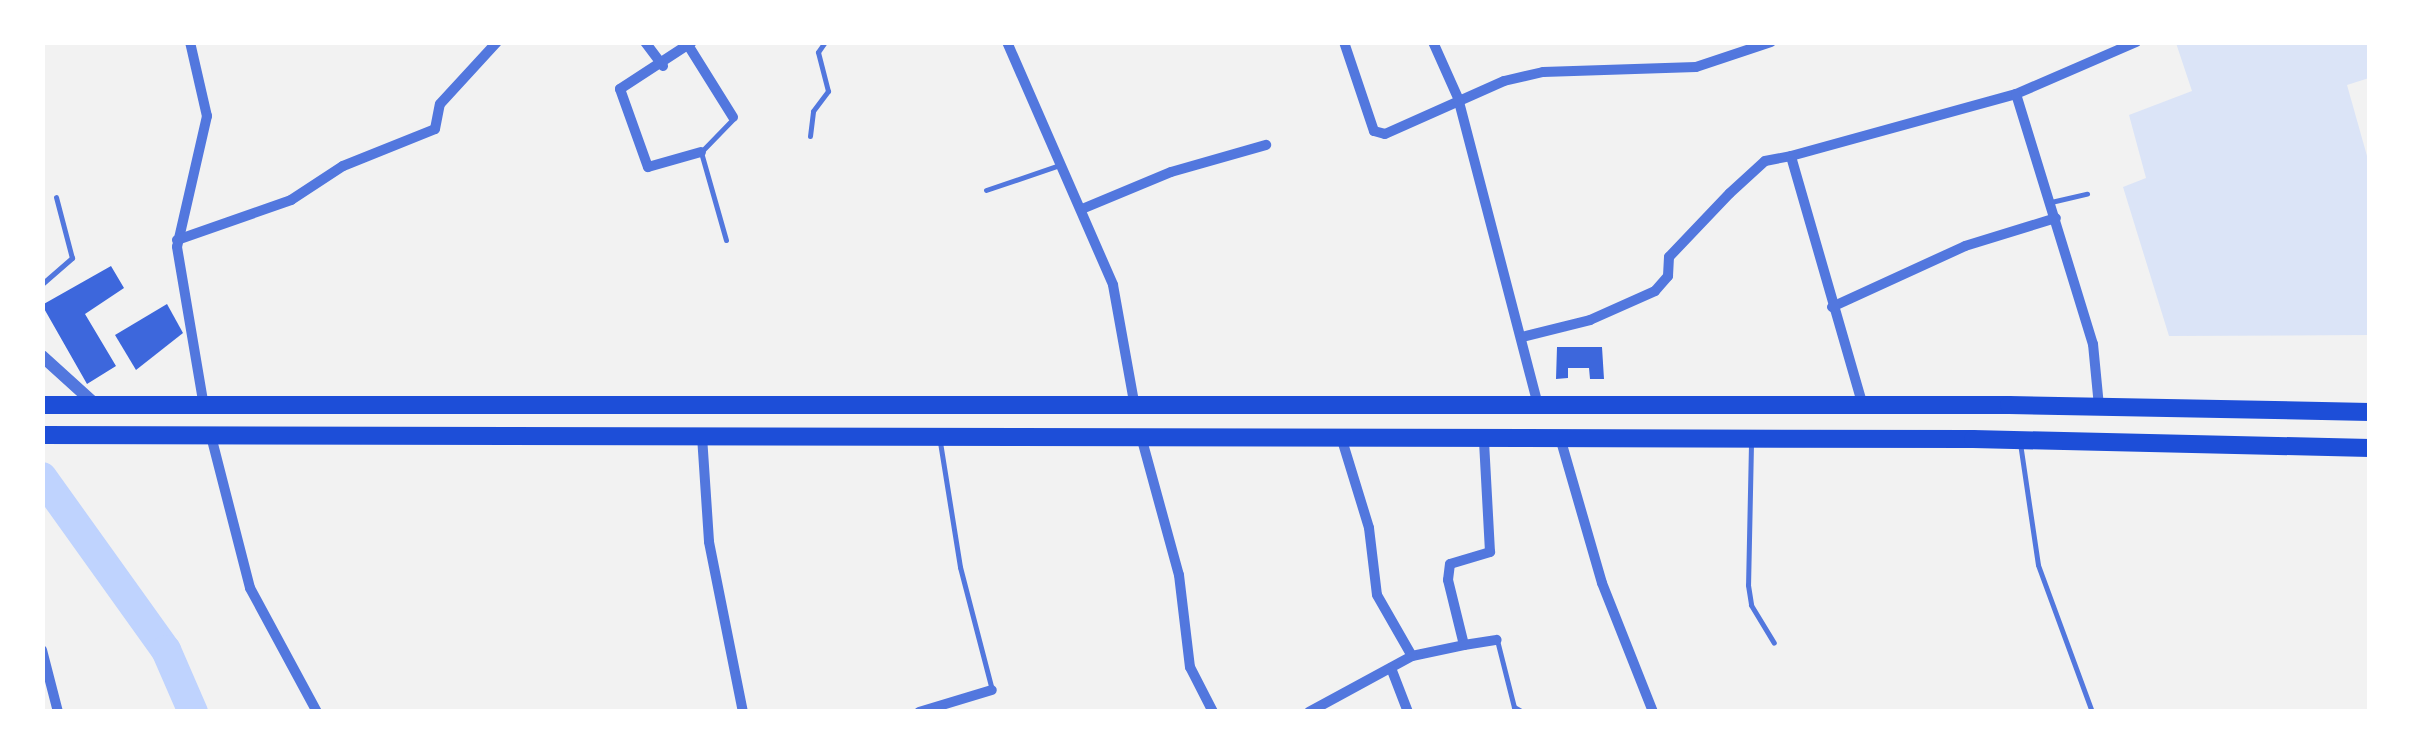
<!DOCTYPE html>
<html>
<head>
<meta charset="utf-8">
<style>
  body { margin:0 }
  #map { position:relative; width:2412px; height:754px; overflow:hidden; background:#f2f2f2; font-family:Ubuntu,sans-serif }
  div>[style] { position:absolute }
  .green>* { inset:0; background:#dbe4f7 }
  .river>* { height:30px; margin:-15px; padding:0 15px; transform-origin:15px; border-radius:15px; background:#bfd3fe }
  .building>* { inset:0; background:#3d67dc }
  .service>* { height:5px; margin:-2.5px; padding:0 2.5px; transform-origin:2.5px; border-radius:2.5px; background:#5277de }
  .minor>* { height:10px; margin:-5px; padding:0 5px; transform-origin:5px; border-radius:5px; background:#5277de }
  .tertiary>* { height:12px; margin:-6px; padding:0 6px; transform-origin:6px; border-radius:6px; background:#5277de }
  .primary>* { height:18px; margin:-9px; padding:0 9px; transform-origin:9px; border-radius:9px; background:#1d4ed8 }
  span { translate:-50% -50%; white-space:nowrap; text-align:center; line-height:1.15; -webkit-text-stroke:8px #fff; paint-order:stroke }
  .frame { position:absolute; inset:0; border:45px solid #fff; pointer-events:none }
</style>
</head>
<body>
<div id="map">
  <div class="green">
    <div style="clip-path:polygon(2176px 43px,2369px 43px,2369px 78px,2347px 85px,2369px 163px,2369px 335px,2169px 336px,2123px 187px,2146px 178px,2129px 115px,2192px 91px)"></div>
  </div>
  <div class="river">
    <div style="left:42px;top:477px;width:213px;rotate:54.4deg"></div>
    <div style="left:166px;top:650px;width:68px;rotate:66.5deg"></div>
  </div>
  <div class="building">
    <div style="clip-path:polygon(111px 266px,124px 288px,85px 314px,116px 366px,87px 384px,42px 305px)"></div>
    <div style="clip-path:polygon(167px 304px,183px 333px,136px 370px,115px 335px)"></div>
    <div style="clip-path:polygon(1557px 347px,1602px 347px,1604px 379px,1590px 379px,1589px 368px,1568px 368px,1568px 378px,1556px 379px)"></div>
  </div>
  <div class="service">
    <div style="left:810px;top:136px;width:25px;rotate:-83deg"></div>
    <div style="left:813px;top:111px;width:25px;rotate:-53deg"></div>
    <div style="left:828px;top:91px;width:40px;rotate:-104.4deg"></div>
    <div style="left:818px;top:52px;width:12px;rotate:-55deg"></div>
    <div style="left:986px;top:190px;width:75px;rotate:-18.7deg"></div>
    <div style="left:2051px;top:202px;width:37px;rotate:-13deg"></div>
    <div style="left:726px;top:240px;width:91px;rotate:-105.9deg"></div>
    <div style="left:701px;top:152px;width:45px;rotate:-45.9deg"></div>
    <div style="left:42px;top:284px;width:40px;rotate:-41deg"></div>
    <div style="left:72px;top:258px;width:63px;rotate:-104.7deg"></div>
    <div style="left:940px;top:442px;width:127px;rotate:80.9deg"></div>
    <div style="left:960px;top:567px;width:127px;rotate:75.4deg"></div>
    <div style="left:2020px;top:443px;width:123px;rotate:81.6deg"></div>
    <div style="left:2038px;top:565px;width:157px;rotate:69.8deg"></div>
    <div style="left:1751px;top:444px;width:141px;rotate:91.2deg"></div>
    <div style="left:1748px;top:585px;width:20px;rotate:81deg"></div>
    <div style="left:1751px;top:605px;width:44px;rotate:58.8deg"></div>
    <div style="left:1497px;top:640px;width:69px;rotate:75.8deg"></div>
    <div style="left:1514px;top:707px;width:10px;rotate:29deg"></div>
  </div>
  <div class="minor">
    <div style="left:190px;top:42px;width:76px;rotate:77.1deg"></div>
    <div style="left:207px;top:116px;width:134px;rotate:102.9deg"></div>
    <div style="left:177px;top:247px;width:161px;rotate:80.4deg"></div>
    <div style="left:645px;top:42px;width:30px;rotate:53deg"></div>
    <div style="left:692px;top:42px;width:86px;rotate:146.9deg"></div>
    <div style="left:620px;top:89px;width:83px;rotate:70.3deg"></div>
    <div style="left:648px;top:167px;width:55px;rotate:-15.8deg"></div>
    <div style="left:1007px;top:42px;width:265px;rotate:66.4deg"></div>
    <div style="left:1113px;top:285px;width:124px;rotate:79.8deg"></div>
    <div style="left:1344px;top:42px;width:94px;rotate:71.4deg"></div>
    <div style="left:1374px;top:131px;width:11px;rotate:15deg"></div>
    <div style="left:1385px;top:134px;width:130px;rotate:-24deg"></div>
    <div style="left:1504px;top:81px;width:40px;rotate:-13deg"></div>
    <div style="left:1543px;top:72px;width:153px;rotate:-1.9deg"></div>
    <div style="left:1696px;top:67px;width:79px;rotate:-18.4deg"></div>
    <div style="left:1433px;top:42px;width:61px;rotate:65.9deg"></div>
    <div style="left:1458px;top:98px;width:317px;rotate:75.4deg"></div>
    <div style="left:688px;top:45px;width:85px;rotate:58deg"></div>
    <div style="left:2016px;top:94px;width:131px;rotate:-23.4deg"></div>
    <div style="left:1082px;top:209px;width:96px;rotate:-22.6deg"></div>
    <div style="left:1171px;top:172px;width:99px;rotate:-15.9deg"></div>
    <div style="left:177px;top:240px;width:121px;rotate:-19.3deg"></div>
    <div style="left:291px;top:200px;width:62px;rotate:-33.2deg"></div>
    <div style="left:343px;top:166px;width:99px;rotate:-21.9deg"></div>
    <div style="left:435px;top:129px;width:25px;rotate:-79deg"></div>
    <div style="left:440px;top:104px;width:84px;rotate:-47.4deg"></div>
    <div style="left:1832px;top:307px;width:146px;rotate:-24.6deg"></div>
    <div style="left:1965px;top:246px;width:95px;rotate:-17.1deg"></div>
    <div style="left:1522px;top:337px;width:70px;rotate:-14deg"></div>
    <div style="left:1590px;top:320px;width:71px;rotate:-24deg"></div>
    <div style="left:1655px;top:291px;width:20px;rotate:-49deg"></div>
    <div style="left:1668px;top:276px;width:19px;rotate:-87deg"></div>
    <div style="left:1669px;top:257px;width:88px;rotate:-46.4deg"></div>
    <div style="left:1730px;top:193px;width:47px;rotate:-42.4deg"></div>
    <div style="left:1765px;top:161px;width:26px;rotate:-11deg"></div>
    <div style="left:1863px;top:406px;width:260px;rotate:-106.1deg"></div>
    <div style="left:1791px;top:156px;width:233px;rotate:-15.4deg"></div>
    <div style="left:2016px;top:94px;width:262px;rotate:72.9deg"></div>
    <div style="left:2093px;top:344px;width:62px;rotate:84.5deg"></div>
    <div style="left:211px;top:436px;width:157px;rotate:75.6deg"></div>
    <div style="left:250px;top:588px;width:141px;rotate:61.6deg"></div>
    <div style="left:702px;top:436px;width:106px;rotate:86.2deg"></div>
    <div style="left:709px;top:542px;width:173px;rotate:78.7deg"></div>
    <div style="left:1142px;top:440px;width:140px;rotate:74.7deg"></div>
    <div style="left:1179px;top:575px;width:93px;rotate:83.2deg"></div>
    <div style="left:1190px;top:667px;width:51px;rotate:62.9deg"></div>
    <div style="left:1342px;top:440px;width:92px;rotate:72.9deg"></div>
    <div style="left:1369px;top:528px;width:67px;rotate:83.2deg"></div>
    <div style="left:1377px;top:595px;width:70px;rotate:60.2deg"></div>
    <div style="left:1412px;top:656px;width:53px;rotate:-11.9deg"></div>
    <div style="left:1464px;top:645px;width:67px;rotate:-103.8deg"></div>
    <div style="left:1448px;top:580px;width:16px;rotate:-83deg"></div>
    <div style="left:1450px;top:564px;width:42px;rotate:-16.7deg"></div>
    <div style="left:1490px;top:552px;width:112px;rotate:-93.1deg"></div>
    <div style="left:1561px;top:441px;width:148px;rotate:73.9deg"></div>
    <div style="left:1602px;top:583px;width:139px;rotate:68.4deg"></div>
    <div style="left:1464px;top:645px;width:33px;rotate:-9deg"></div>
    <div style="left:42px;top:650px;width:64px;rotate:75.5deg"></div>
    <div style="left:1391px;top:668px;width:47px;rotate:68.9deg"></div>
    <div style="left:919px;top:712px;width:76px;rotate:-16.8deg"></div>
    <div style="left:1309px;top:712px;width:117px;rotate:-28.5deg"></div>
  </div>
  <div class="tertiary">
    <div style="left:42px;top:356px;width:73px;rotate:42.2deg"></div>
  </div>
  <div class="primary">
    <div style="left:42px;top:405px;width:1967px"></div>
    <div style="left:2009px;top:405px;width:361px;rotate:1.1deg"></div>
    <div style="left:42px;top:435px;width:1931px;rotate:0.12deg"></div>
    <div style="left:1973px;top:439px;width:397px;rotate:1.3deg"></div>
  </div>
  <div class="frame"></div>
</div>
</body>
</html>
